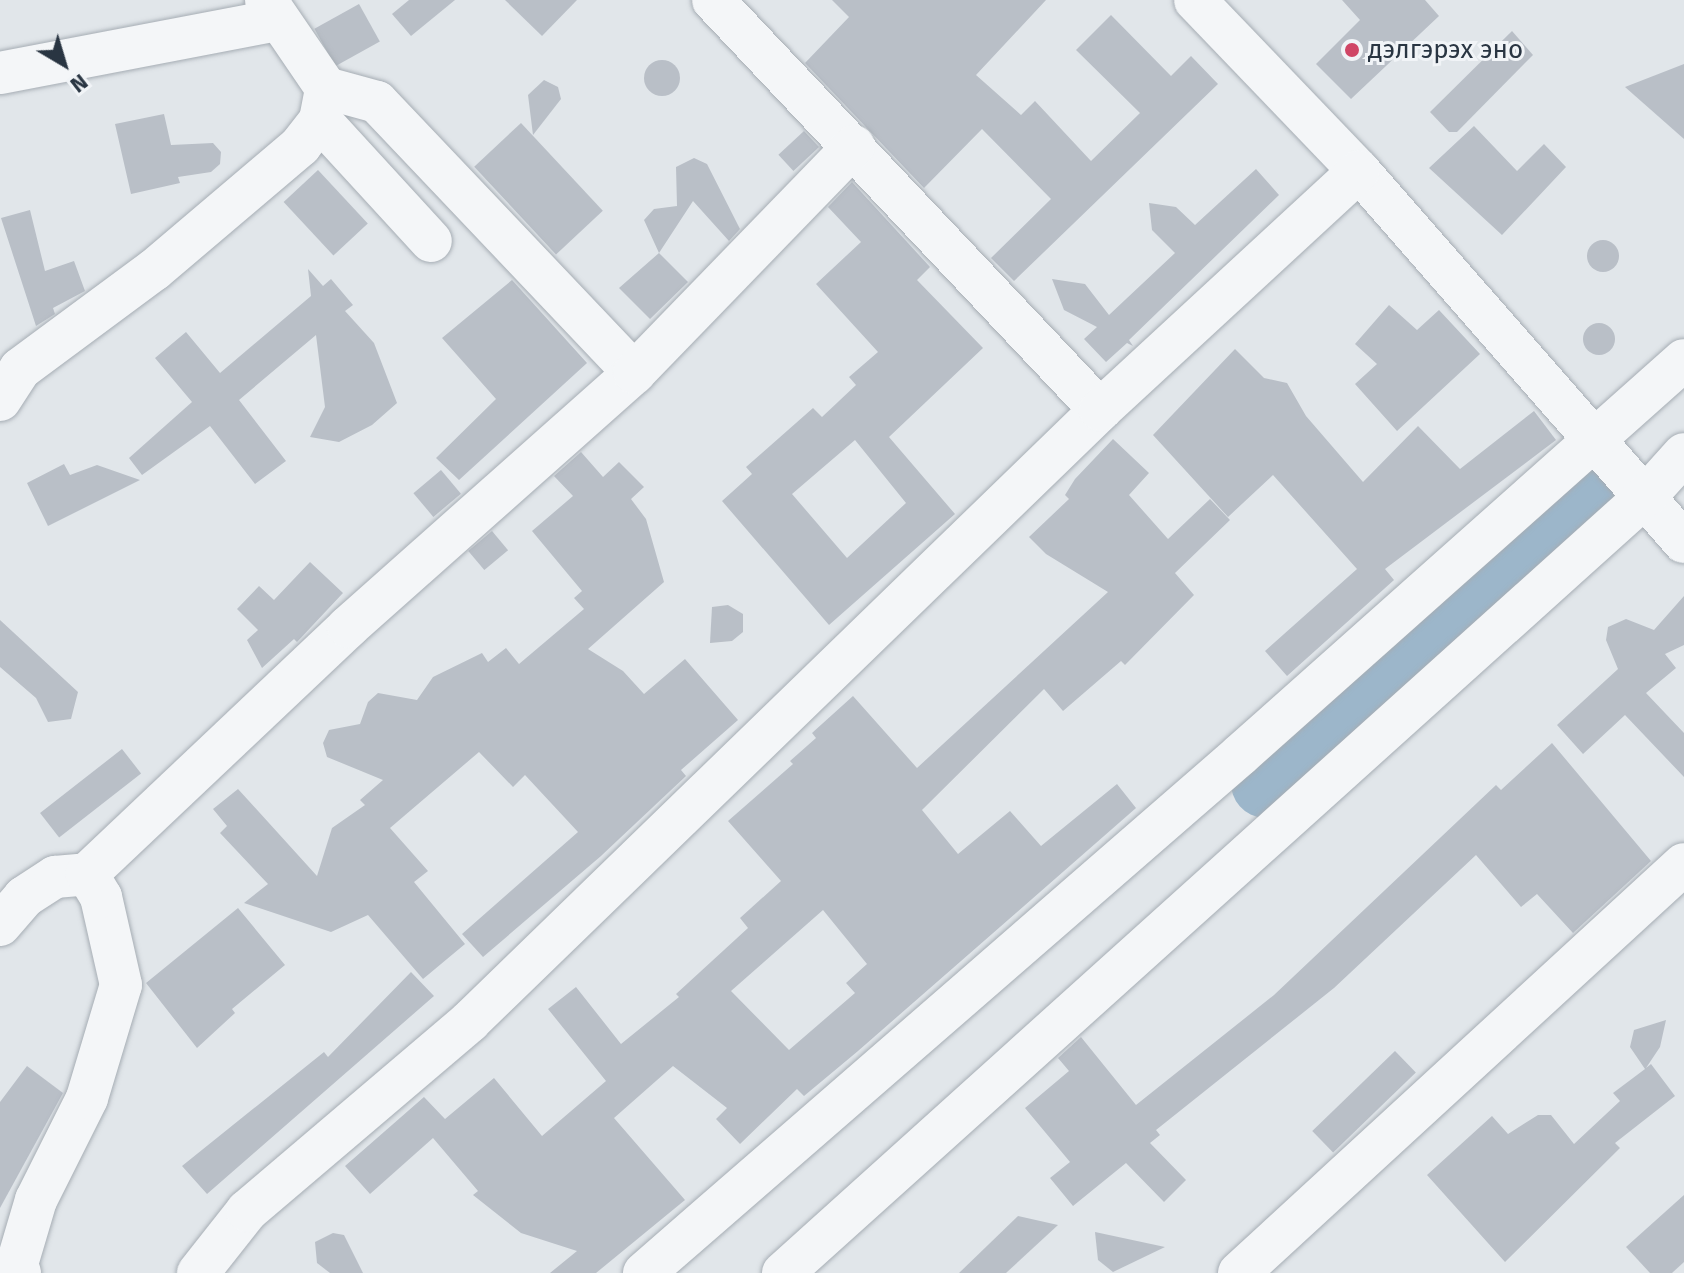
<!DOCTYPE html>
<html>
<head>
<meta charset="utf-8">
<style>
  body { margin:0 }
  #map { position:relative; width:1684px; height:1273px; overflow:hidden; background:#e1e6ea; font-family:"Fira Sans",sans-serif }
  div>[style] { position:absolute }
  .river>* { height:70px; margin:-35px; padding:0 35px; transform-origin:35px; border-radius:35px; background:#9cb6ca }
  .building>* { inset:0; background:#b9bfc7; transform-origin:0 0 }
  .round { border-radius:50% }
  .roads { filter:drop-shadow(0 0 2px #a6adb4) drop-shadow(0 0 2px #a6adb4) }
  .minor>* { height:42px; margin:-21px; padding:0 21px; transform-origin:21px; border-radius:21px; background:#f4f6f8 }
  .dots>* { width:22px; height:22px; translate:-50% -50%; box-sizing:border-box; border:4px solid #f1f4f7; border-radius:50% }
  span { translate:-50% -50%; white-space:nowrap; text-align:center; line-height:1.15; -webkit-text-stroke:6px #f1f4f7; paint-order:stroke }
  .poi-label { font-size:26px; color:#293542 }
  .left { translate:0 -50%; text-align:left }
  .north { position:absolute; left:24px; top:24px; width:80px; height:80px; -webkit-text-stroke:6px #f1f4f7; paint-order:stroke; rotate:142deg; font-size:22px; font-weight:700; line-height:32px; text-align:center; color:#293542 }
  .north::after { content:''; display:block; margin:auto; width:28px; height:36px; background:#293542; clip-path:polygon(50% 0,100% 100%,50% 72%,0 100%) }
</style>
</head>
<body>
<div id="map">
  <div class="river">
    <div style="left:1266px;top:783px;width:442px;rotate:-41.5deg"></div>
  </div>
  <div class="building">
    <div style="clip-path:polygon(409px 0,455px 0,411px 36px,392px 14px)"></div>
    <div style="clip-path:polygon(505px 0,577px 0,542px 36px)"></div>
    <div style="clip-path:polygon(832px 0,1046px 0,976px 75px,1021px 115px,1035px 101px,1091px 161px,1140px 113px,1076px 50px,1111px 15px,1171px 76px,1191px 56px,1218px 84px,1014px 281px,991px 258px,1051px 199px,982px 129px,924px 188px,805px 63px,849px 17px)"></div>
    <div style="clip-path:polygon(1342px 0,1425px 0,1439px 16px,1351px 99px,1316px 64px,1360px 20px)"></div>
    <div style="left:359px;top:4px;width:43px;height:51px;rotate:61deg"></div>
    <div style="clip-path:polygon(1512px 31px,1533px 55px,1457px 132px,1449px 132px,1430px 112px)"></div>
    <div class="round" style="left:644px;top:60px;width:36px;height:36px"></div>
    <div style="clip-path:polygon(1684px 64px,1684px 139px,1625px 87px)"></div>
    <div style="clip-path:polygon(544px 80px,558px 87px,561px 99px,533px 135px,528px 95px)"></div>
    <div style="clip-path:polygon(164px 114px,171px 145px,213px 143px,221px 152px,220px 164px,211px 172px,178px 177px,180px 183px,131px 194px,115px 124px)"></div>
    <div style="left:521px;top:123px;width:120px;height:64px;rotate:47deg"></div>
    <div style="clip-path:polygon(1474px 126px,1517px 171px,1544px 144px,1566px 167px,1502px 235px,1429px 168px)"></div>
    <div style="left:804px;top:131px;width:22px;height:35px;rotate:47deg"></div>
    <div style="clip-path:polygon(694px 158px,707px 164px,740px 229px,729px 241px,693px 201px,659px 253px,688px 282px,650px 319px,619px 288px,659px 253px,644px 220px,654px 209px,677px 206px,676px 167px)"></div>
    <div style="clip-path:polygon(1256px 169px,1279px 195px,1129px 340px,1133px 346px,1127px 343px,1106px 362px,1084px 339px,1097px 327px,1064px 310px,1052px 279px,1085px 284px,1109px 315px,1175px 253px,1152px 230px,1149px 203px,1176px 207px,1195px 225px)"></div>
    <div style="left:318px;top:170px;width:73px;height:47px;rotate:47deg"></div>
    <div style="clip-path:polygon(evenodd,852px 182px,930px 267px,917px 280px,983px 348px,889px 437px,955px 514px,829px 625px,722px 501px,752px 474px,746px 467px,813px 408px,822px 417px,856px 385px,849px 377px,878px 352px,816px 284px,861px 242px,828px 207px,852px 182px,855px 440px,906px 503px,847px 558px,792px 494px,855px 440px)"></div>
    <div style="clip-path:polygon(30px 210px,45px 271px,74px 261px,85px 291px,53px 308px,55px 314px,36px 326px,1px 218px)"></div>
    <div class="round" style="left:1587px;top:240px;width:32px;height:32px"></div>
    <div style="clip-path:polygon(308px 269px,323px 286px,331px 279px,353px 305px,345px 311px,374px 343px,397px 403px,372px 425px,339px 442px,310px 437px,325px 407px,316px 335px,239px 400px,286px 461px,255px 484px,210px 426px,142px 475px,129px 458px,192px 402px,155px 358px,186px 332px,220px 373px,311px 296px)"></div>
    <div style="clip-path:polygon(512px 280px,587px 363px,459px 480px,436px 458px,496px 399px,442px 338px)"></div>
    <div style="clip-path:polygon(1389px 305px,1417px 330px,1439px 310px,1480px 354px,1397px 431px,1355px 384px,1377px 364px,1355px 344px)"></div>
    <div class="round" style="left:1583px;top:323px;width:32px;height:32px"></div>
    <div style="clip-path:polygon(1235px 349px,1264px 378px,1287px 383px,1306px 416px,1363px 482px,1418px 426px,1460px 469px,1534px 411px,1556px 440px,1385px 569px,1394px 580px,1287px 676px,1265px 651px,1357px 569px,1273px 475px,1228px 517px,1153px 435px)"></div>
    <div style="clip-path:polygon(evenodd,1113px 439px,1149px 473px,1129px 495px,1168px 539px,1210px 499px,1230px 520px,1175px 573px,1194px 595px,1125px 665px,1121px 661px,1063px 711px,1044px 689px,922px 810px,958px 854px,1010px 811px,1041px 846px,1117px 784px,1136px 808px,858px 1051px,804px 1096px,797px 1089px,740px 1144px,716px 1119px,727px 1108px,673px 1066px,614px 1118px,685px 1200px,596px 1273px,550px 1273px,577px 1251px,521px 1233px,473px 1195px,478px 1191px,433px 1138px,370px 1194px,345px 1166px,424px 1097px,445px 1119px,494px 1078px,542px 1136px,606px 1081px,548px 1009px,576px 987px,621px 1044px,679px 997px,676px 994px,748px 928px,740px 918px,781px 881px,728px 821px,793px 764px,790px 761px,816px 738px,812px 733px,853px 696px,917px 768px,1108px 592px,1046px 554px,1029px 537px,1069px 499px,1065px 495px,1075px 479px,1113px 439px,823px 910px,867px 964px,846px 983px,855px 993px,789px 1050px,731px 991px,823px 910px)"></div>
    <div style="clip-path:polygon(581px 452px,603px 477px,619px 462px,644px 487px,631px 499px,646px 519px,664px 582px,588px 649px,623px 671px,644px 694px,685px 659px,738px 720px,681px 770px,686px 776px,601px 856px,483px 957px,462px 934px,578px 832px,525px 775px,513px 787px,479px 752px,390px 828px,428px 871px,414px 882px,465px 944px,423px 979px,368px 915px,331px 932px,244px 903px,268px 884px,220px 833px,227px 826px,213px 809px,238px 789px,317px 876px,332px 828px,365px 805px,360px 800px,383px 780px,327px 757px,323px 743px,329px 730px,360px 724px,368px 702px,378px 693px,417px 700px,433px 677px,482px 653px,488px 662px,506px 648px,519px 664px,584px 609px,574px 598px,582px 591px,532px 531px,573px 496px,554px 476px)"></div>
    <div style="clip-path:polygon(64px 464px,70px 475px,97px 465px,140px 480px,48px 526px,27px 483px)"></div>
    <div style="left:441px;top:470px;width:31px;height:36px;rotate:50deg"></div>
    <div style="left:492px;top:531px;width:25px;height:31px;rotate:50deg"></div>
    <div style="clip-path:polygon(310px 562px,343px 593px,297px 642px,294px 639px,262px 668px,247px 640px,258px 630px,237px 609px,259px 586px,274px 600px)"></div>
    <div style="clip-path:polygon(1684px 596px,1684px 645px,1665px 654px,1676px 668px,1646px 693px,1684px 733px,1684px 777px,1625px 715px,1583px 754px,1557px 725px,1618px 669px,1606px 640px,1608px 627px,1626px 619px,1654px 630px)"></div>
    <div style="clip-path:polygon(728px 605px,743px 614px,743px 632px,732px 641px,710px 643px,712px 607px)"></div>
    <div style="clip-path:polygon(0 620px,78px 692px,71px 719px,48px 722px,36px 698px,0 667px)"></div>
    <div style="clip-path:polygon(1552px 743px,1651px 861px,1573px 933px,1537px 894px,1521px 907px,1476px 855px,1334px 988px,1156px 1130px,1160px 1135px,1150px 1143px,1186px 1180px,1164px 1202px,1126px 1163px,1073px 1206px,1050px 1178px,1070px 1162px,1025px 1108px,1069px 1071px,1058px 1058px,1081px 1037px,1136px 1105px,1274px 995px,1496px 785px,1501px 790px)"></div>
    <div style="left:122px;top:749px;width:31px;height:104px;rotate:52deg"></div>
    <div style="clip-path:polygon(238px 908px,285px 965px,232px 1009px,235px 1013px,197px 1048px,146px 983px)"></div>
    <div style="clip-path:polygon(411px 972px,434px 996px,207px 1194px,182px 1166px,324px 1052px,328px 1057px)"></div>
    <div style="clip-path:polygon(1666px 1020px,1660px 1047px,1646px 1068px,1651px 1064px,1675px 1096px,1615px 1143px,1620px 1148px,1505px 1262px,1427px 1175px,1492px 1116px,1508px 1134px,1538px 1115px,1551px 1115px,1574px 1144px,1620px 1101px,1613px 1093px,1645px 1069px,1630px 1047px,1634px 1030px)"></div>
    <div style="left:1395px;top:1051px;width:30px;height:115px;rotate:46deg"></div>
    <div style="clip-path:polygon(27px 1066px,63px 1093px,0 1208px,0 1102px)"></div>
    <div style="clip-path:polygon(1684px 1195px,1684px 1262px,1672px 1273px,1650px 1273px,1626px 1247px)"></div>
    <div style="clip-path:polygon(1018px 1216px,1058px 1225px,1006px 1273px,959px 1273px)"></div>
    <div style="clip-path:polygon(1095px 1232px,1165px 1247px,1113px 1272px,1098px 1260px)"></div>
    <div style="clip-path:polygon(333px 1233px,344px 1235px,363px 1273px,330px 1273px,317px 1263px,315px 1242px)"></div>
  </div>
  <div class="roads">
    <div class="minor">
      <div style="left:266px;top:0;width:107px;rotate:55.7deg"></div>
      <div style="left:326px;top:88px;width:53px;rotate:15.4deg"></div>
      <div style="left:377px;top:102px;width:373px;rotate:46.5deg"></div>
      <div style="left:713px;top:0;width:564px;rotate:46.65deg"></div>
      <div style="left:1195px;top:0;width:237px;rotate:46.2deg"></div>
      <div style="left:1359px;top:171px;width:493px;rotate:48.8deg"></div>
      <div style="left:0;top:73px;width:283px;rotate:-10.8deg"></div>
      <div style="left:320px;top:120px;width:164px;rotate:47.5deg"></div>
      <div style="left:0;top:400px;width:37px;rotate:-57deg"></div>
      <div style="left:20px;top:369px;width:167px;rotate:-36.5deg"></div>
      <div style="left:154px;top:270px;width:192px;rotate:-40.3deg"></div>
      <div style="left:300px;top:146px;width:33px;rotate:-52deg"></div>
      <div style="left:320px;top:120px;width:33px;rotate:-79deg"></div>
      <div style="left:0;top:925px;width:37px;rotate:-49deg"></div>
      <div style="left:24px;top:897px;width:37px;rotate:-33deg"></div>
      <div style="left:55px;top:877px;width:32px;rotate:-5deg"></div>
      <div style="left:87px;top:874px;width:359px;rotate:-43.4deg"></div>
      <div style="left:348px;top:627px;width:383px;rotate:-41.6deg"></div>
      <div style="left:634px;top:373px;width:316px;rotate:-45.9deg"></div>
      <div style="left:20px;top:1273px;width:9px;rotate:-108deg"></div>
      <div style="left:17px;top:1264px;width:67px;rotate:-73.5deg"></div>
      <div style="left:36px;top:1200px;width:114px;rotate:-63.4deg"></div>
      <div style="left:87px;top:1098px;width:118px;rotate:-73.3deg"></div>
      <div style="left:121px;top:985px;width:90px;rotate:-102.8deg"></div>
      <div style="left:101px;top:897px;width:27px;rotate:-121deg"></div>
      <div style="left:198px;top:1273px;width:79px;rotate:-51.7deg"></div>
      <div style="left:247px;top:1211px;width:292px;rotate:-40.4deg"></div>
      <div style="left:469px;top:1022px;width:879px;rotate:-44.12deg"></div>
      <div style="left:1100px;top:410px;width:352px;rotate:-42.7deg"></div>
      <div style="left:644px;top:1273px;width:790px;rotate:-40.99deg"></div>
      <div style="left:1240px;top:755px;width:594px;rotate:-41.66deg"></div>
      <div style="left:783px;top:1273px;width:1163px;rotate:-42deg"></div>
      <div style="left:1647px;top:495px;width:55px;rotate:-47.9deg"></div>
      <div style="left:1239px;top:1273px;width:604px;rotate:-42.59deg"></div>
    </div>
  </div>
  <div class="dots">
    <div style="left:1352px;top:50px;background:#d04666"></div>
  </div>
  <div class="poi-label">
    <span class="left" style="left:1368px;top:50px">дэлгэрэх эно</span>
  </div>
  <div class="north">N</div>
</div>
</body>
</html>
